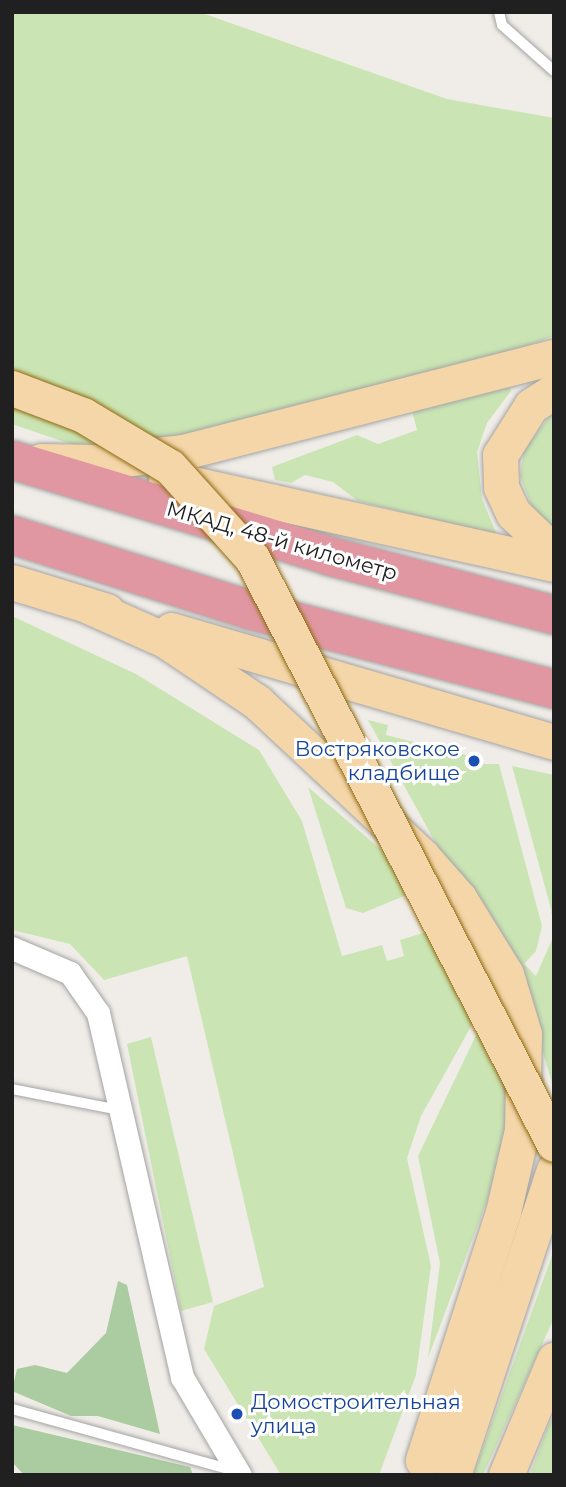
<!DOCTYPE html>
<html>
<head>
<meta charset="utf-8">
<style>
  body { margin:0 }
  #map { position:relative; width:566px; height:1487px; overflow:hidden; background:#f0ede8; font-family:Montserrat,sans-serif }
  div>[style] { position:absolute }
  .grass>* { inset:0; background:#cae5b3 }
  .forest>* { inset:0; background:#abcba0 }
  .roads { filter:drop-shadow(0 0 2px #a4a4a4) drop-shadow(0 0 2px #a4a4a4) }
  .lane>* { height:10px; margin:-5px; padding:0 5px; transform-origin:5px; border-radius:5px; background:#fff }
  .street>* { height:23px; margin:-11.5px; padding:0 11.5px; transform-origin:11.5px; border-radius:11.5px; background:#fff }
  .primary>* { height:35px; margin:-17.5px; padding:0 17.5px; transform-origin:17.5px; border-radius:17.5px; background:#f4d6a9 }
  .highway>* { height:38px; margin:-19px; padding:0 19px; transform-origin:19px; border-radius:19px; background:#e097a2 }
  .bridges { filter:drop-shadow(0 0 2px #8f690e) drop-shadow(0 0 2px #8f690e) }
  .primary-bridge>* { height:35px; margin:-17.5px; padding:0 17.5px; transform-origin:17.5px; border-radius:17.5px; background:#f4d6a9 }
  .dots>* { width:19px; height:19px; translate:-50% -50%; box-sizing:border-box; border:4px solid #fff; border-radius:50% }
  span { translate:-50% -50%; white-space:nowrap; text-align:center; line-height:1.15; -webkit-text-stroke:6px #fff; paint-order:stroke }
  .street-label { font-size:21px; color:#202020 }
  .transit-label { font-size:21px; color:#164399 }
  .right { translate:-100% -50%; text-align:right }
  .left { translate:0 -50%; text-align:left }
  .frame { position:absolute; inset:0; border:14px solid #202020; pointer-events:none }
</style>
</head>
<body>
<div id="map">
  <div class="grass">
    <div style="clip-path:polygon(12px 12px,199px 12px,447px 99px,554px 118px,554px 336px,253px 446px,82px 448px,12px 424px)"></div>
    <div style="clip-path:polygon(507px 379px,511px 391px,487px 423px,477px 452px,482px 499px,497px 535px,358px 501px,333px 482px,305px 475px,291px 483px,275px 480px,272px 467px,357px 435px,378px 444px,417px 430px,412px 411px)"></div>
    <div style="clip-path:polygon(554px 411px,554px 533px,535px 515px,520px 476px,524px 449px)"></div>
    <div style="clip-path:polygon(12px 616px,136px 674px,259px 750px,302px 821px,342px 956px,382px 945px,387px 961px,404px 956px,400px 940px,436px 929px,478px 1014px,421px 1116px,407px 1158px,431px 1266px,416px 1375px,379px 1475px,281px 1475px,204px 1349px,214px 1306px,264px 1287px,187px 956px,104px 980px,70px 944px,12px 930px)"></div>
    <div style="clip-path:polygon(368px 720px,388px 725px,386px 735px,470px 756px,468px 764px,499px 764px,542px 926px,536px 951px,524px 964px,536px 976px,554px 935px,554px 1090px,534px 1022px)"></div>
    <div style="clip-path:polygon(512px 766px,554px 775px,554px 928px,551px 909px)"></div>
    <div style="clip-path:polygon(308px 787px,406px 871px,416px 891px,363px 913px,346px 908px)"></div>
    <div style="clip-path:polygon(482px 1023px,515px 1090px,488px 1198px,428px 1358px,440px 1263px,418px 1156px)"></div>
    <div style="clip-path:polygon(151px 1037px,213px 1302px,181px 1311px,127px 1044px)"></div>
    <div style="clip-path:polygon(554px 1250px,554px 1318px,483px 1475px,473px 1475px)"></div>
    <div style="clip-path:polygon(554px 1414px,554px 1474px,530px 1475px,548px 1426px)"></div>
  </div>
  <div class="forest">
    <div style="clip-path:polygon(118px 1281px,127px 1285px,160px 1434px,98px 1416px,71px 1416px,12px 1391px,17px 1369px,35px 1365px,67px 1373px,106px 1333px)"></div>
    <div style="clip-path:polygon(12px 1425px,190px 1467px,193px 1475px,24px 1475px,12px 1462px)"></div>
  </div>
  <div class="roads">
    <div class="lane">
      <div style="left:499px;top:12px;width:13px;rotate:77deg"></div>
      <div style="left:502px;top:25px;width:69px;rotate:41.5deg"></div>
      <div style="left:12px;top:1089px;width:109px;rotate:11.1deg"></div>
      <div style="left:12px;top:1409px;width:231px;rotate:15.5deg"></div>
    </div>
    <div class="street">
      <div style="left:12px;top:948px;width:63px;rotate:23.3deg"></div>
      <div style="left:70px;top:973px;width:49px;rotate:55deg"></div>
      <div style="left:98px;top:1013px;width:374px;rotate:77deg"></div>
      <div style="left:182px;top:1377px;width:114px;rotate:59.4deg"></div>
    </div>
    <div class="primary">
      <div style="left:554px;top:391px;width:27px;rotate:147deg"></div>
      <div style="left:531px;top:406px;width:58px;rotate:122.3deg"></div>
      <div style="left:500px;top:455px;width:32px;rotate:88deg"></div>
      <div style="left:501px;top:487px;width:29px;rotate:65deg"></div>
      <div style="left:513px;top:513px;width:57px;rotate:43.6deg"></div>
      <div style="left:41px;top:461px;width:57px;rotate:1deg"></div>
      <div style="left:98px;top:462px;width:86px;rotate:-6.7deg"></div>
      <div style="left:183px;top:452px;width:383px;rotate:-14.4deg"></div>
      <div style="left:166px;top:478px;width:397px;rotate:12.5deg"></div>
      <div style="left:12px;top:582px;width:99px;rotate:17deg"></div>
      <div style="left:84px;top:604px;width:89px;rotate:24deg"></div>
      <div style="left:165px;top:640px;width:111px;rotate:34deg"></div>
      <div style="left:257px;top:702px;width:227px;rotate:43deg"></div>
      <div style="left:423px;top:857px;width:55px;rotate:48.7deg"></div>
      <div style="left:459px;top:898px;width:89px;rotate:58.3deg"></div>
      <div style="left:506px;top:974px;width:63px;rotate:73.3deg"></div>
      <div style="left:524px;top:1034px;width:96px;rotate:91.2deg"></div>
      <div style="left:522px;top:1130px;width:84px;rotate:103deg"></div>
      <div style="left:503px;top:1212px;width:261px;rotate:107.9deg"></div>
      <div style="left:171px;top:630px;width:399px;rotate:16.3deg"></div>
      <div style="left:453px;top:1475px;width:321px;rotate:-71.7deg"></div>
      <div style="left:506px;top:1475px;width:125px;rotate:-67.3deg"></div>
    </div>
    <div class="highway">
      <div style="left:12px;top:460px;width:331px;rotate:16.8deg"></div>
      <div style="left:329px;top:556px;width:233px;rotate:14.7deg"></div>
      <div style="left:12px;top:535px;width:250px;rotate:17.5deg"></div>
      <div style="left:250px;top:610px;width:314px;rotate:14.6deg"></div>
    </div>
  </div>
  <div class="bridges">
    <div class="primary-bridge">
      <div style="left:12px;top:388px;width:76px;rotate:20.8deg"></div>
      <div style="left:83px;top:415px;width:101px;rotate:30.9deg"></div>
      <div style="left:170px;top:467px;width:122px;rotate:48deg"></div>
      <div style="left:252px;top:558px;width:659px;rotate:62.74deg"></div>
    </div>
  </div>
  <div class="dots">
    <div style="left:474px;top:761px;background:#1a4fb4"></div>
    <div style="left:237px;top:1414px;background:#1a4fb4"></div>
  </div>
  <div class="street-label">
    <span style="left:282px;top:541px;rotate:16deg">МКАД, 48-й километр</span>
  </div>
  <div class="transit-label">
    <span class="right" style="left:460px;top:761px">Востряковское<br>кладбище</span>
    <span class="left" style="left:251px;top:1414px">Домостроительная<br>улица</span>
  </div>
  <div class="frame"></div>
</div>
</body>
</html>
